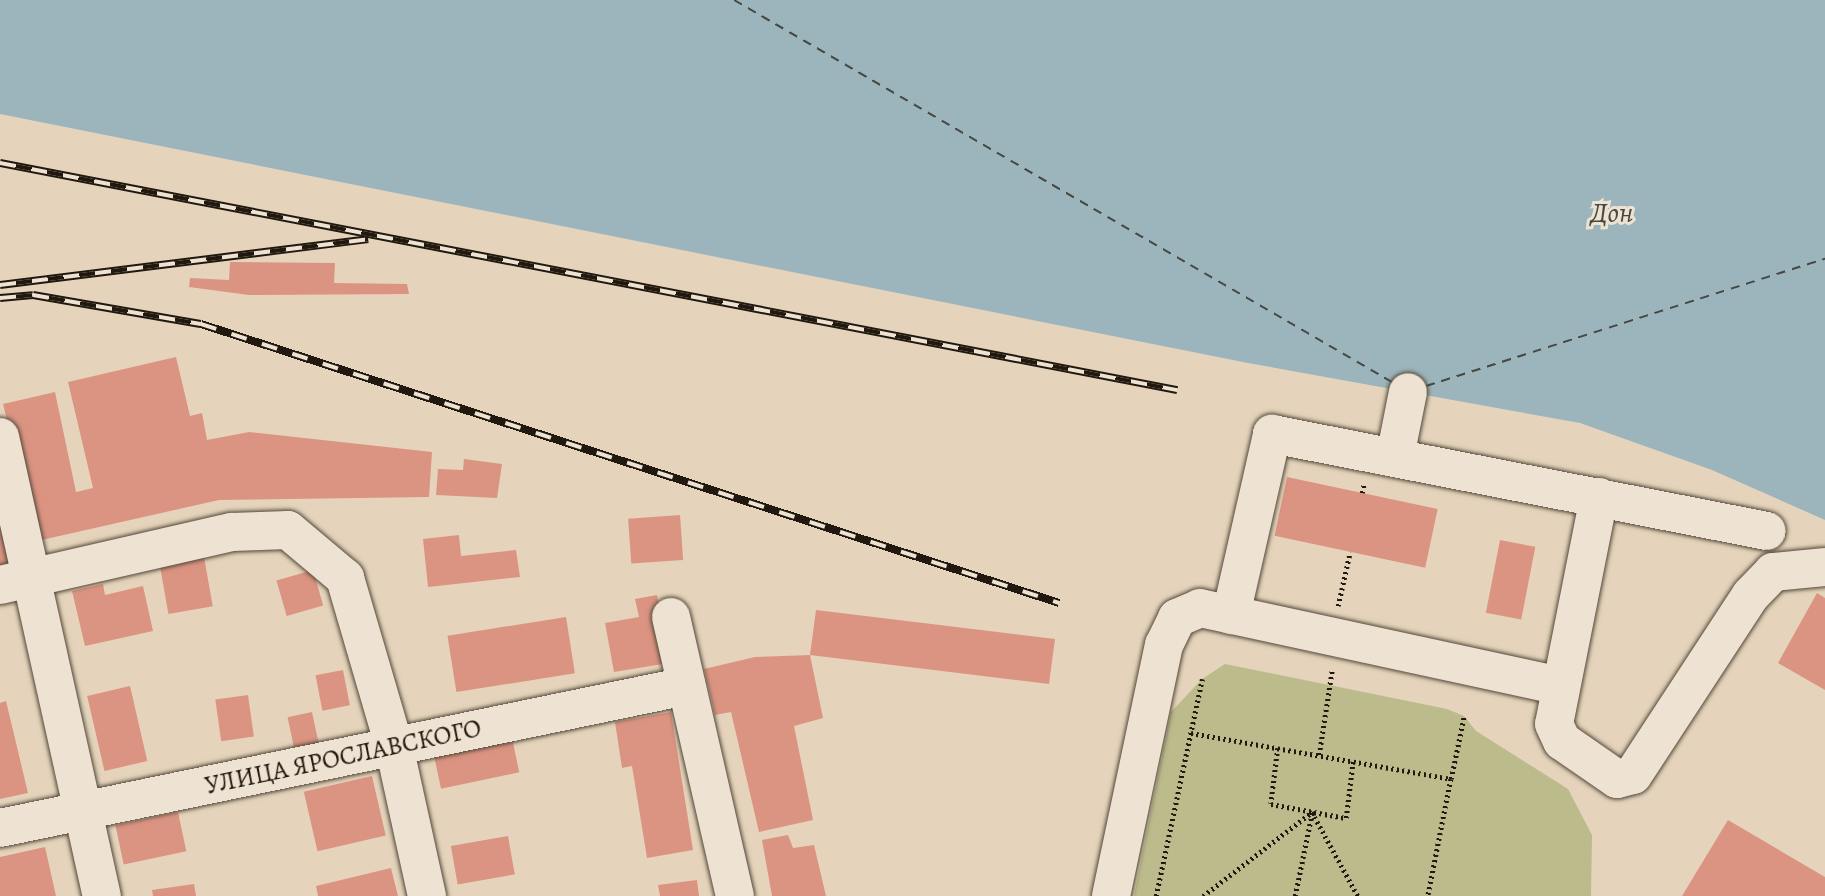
<!DOCTYPE html>
<html>
<head>
<meta charset="utf-8">
<style>
  body { margin:0 }
  #map { position:relative; width:1825px; height:896px; overflow:hidden; background:#e5d4bb; font-family:Alegreya,serif }
  div>[style] { position:absolute }
  .green>* { inset:0; background:#bbbb8c }
  .water>* { inset:0; background:#9cb5bc }
  .ferry>* { height:2px; margin-top:-1px; transform-origin:0; background:repeating-linear-gradient(90deg,#464843 0 9px,transparent 0 16px) }
  .building>* { inset:0; background:#dc9482; transform-origin:0 0 }
  .path>* { height:4.5px; margin-top:-2.25px; transform-origin:0; background:repeating-linear-gradient(90deg,#21190f 0 2px,transparent 0 5.5px) }
  .roads { filter:drop-shadow(0 0 2px #52483a) drop-shadow(0 0 2px #52483a) }
  .minor>* { height:38px; margin:-19px; padding:0 19px; transform-origin:19px; border-radius:19px; background:#eee3d3 }
  .rail>* { height:8px; margin-top:-4px; transform-origin:0; background:repeating-linear-gradient(90deg,#eee3d3 0 16px,#21190f 0 32px); box-sizing:border-box; border-block:2px solid #21190f }
  span { translate:-50% -50%; white-space:nowrap; text-align:center; line-height:1.15; -webkit-text-stroke:6px #eee3d3; paint-order:stroke }
  .street-label { font-size:26px; color:#21190f }
  .water-label { font-size:28px; color:#464843; font-style:italic }
</style>
</head>
<body>
<div id="map">
  <div class="green">
    <div style="clip-path:polygon(1225px 664px,1447px 709px,1464px 716px,1476px 731px,1568px 789px,1592px 835px,1591px 896px,1134px 896px,1171px 712px,1202px 679px)"></div>
  </div>
  <div class="water">
    <div style="clip-path:polygon(0 0,1825px 0,1825px 520px,1712px 470px,1580px 423px,1248px 363px,0 114px)"></div>
  </div>
  <div class="ferry">
    <div style="left:734px;top:0;width:761px;rotate:30.14deg"></div>
    <div style="left:1426px;top:386px;width:419px;rotate:-17.7deg"></div>
  </div>
  <div class="building">
    <div style="clip-path:polygon(230px 262px,335px 263px,334px 283px,407px 284px,409px 294px,249px 295px,189px 287px,190px 278px,229px 280px)"></div>
    <div style="clip-path:polygon(176px 357px,190px 416px,202px 413px,207px 440px,249px 432px,432px 452px,429px 497px,219px 500px,37px 541px,3px 404px,55px 392px,76px 492px,93px 488px,68px 382px)"></div>
    <div style="clip-path:polygon(464px 459px,502px 464px,497px 498px,436px 495px,438px 469px,463px 470px)"></div>
    <div style="left:1287px;top:477px;width:154px;height:60px;rotate:12deg"></div>
    <div style="left:680px;top:515px;width:45px;height:52px;rotate:86deg"></div>
    <div style="clip-path:polygon(0 521px,16px 562px,0 565px)"></div>
    <div style="clip-path:polygon(459px 535px,461px 556px,516px 550px,520px 577px,428px 587px,423px 539px)"></div>
    <div style="left:1500px;top:540px;width:36px;height:74px;rotate:11deg"></div>
    <div style="left:203px;top:551px;width:56px;height:45px;rotate:80deg"></div>
    <div style="left:313px;top:570px;width:37px;height:38px;rotate:74deg"></div>
    <div style="clip-path:polygon(103px 584px,105px 595px,143px 586px,153px 631px,85px 646px,72px 591px)"></div>
    <div style="clip-path:polygon(1817px 593px,1825px 598px,1825px 690px,1778px 663px)"></div>
    <div style="clip-path:polygon(657px 595px,669px 663px,614px 672px,605px 623px,639px 617px,635px 599px)"></div>
    <div style="clip-path:polygon(816px 610px,1055px 639px,1049px 684px,810px 655px,823px 718px,794px 726px,813px 820px,759px 832px,731px 712px,715px 715px,704px 669px,755px 657px,810px 655px)"></div>
    <div style="left:566px;top:617px;width:57px;height:120px;rotate:81deg"></div>
    <div style="left:343px;top:670px;width:36px;height:28px;rotate:79deg"></div>
    <div style="left:130px;top:686px;width:77px;height:44px;rotate:77deg"></div>
    <div style="left:248px;top:695px;width:42px;height:33px;rotate:82deg"></div>
    <div style="clip-path:polygon(6px 701px,28px 793px,0 799px,0 703px)"></div>
    <div style="left:312px;top:712px;width:42px;height:25px;rotate:78deg"></div>
    <div style="clip-path:polygon(671px 712px,693px 850px,647px 858px,632px 766px,622px 768px,615px 722px)"></div>
    <div style="left:512px;top:738px;width:35px;height:80px;rotate:78deg"></div>
    <div style="left:372px;top:776px;width:61px;height:70px;rotate:77deg"></div>
    <div style="left:178px;top:812px;width:40px;height:64px;rotate:78deg"></div>
    <div style="clip-path:polygon(1728px 820px,1825px 877px,1825px 896px,1682px 896px)"></div>
    <div style="clip-path:polygon(788px 835px,793px 848px,814px 845px,826px 896px,772px 896px,762px 840px)"></div>
    <div style="left:508px;top:836px;width:39px;height:58px;rotate:80deg"></div>
    <div style="clip-path:polygon(45px 847px,56px 896px,0 896px,0 857px)"></div>
    <div style="clip-path:polygon(391px 868px,398px 896px,318px 896px,316px 886px)"></div>
    <div style="clip-path:polygon(697px 880px,699px 896px,660px 896px,658px 885px)"></div>
    <div style="clip-path:polygon(194px 884px,196px 896px,153px 896px,152px 890px)"></div>
  </div>
  <div class="path">
    <div style="left:1362px;top:493px;width:9px;rotate:-77deg"></div>
    <div style="left:1338px;top:606px;width:55px;rotate:-77.5deg"></div>
    <div style="left:1191px;top:733px;width:264px;rotate:10deg"></div>
    <div style="left:1451px;top:779px;width:119px;rotate:101.1deg"></div>
    <div style="left:1278px;top:748px;width:56px;rotate:97.1deg"></div>
    <div style="left:1271px;top:804px;width:76px;rotate:10.6deg"></div>
    <div style="left:1346px;top:818px;width:57px;rotate:-83deg"></div>
    <div style="left:1319px;top:755px;width:86px;rotate:-81.3deg"></div>
    <div style="left:1451px;top:779px;width:64px;rotate:-78.3deg"></div>
    <div style="left:1156px;top:896px;width:222px;rotate:-78deg"></div>
    <div style="left:1203px;top:896px;width:138px;rotate:-37.6deg"></div>
    <div style="left:1312px;top:812px;width:96px;rotate:61.3deg"></div>
    <div style="left:1295px;top:896px;width:85px;rotate:-78.4deg"></div>
  </div>
  <div class="roads">
    <div class="minor">
      <div style="left:0;top:437px;width:470px;rotate:77.5deg"></div>
      <div style="left:1395px;top:457px;width:66px;rotate:-78.7deg"></div>
      <div style="left:1599px;top:497px;width:231px;rotate:101.2deg"></div>
      <div style="left:1554px;top:724px;width:19px;rotate:65deg"></div>
      <div style="left:1562px;top:741px;width:67px;rotate:34.6deg"></div>
      <div style="left:1617px;top:779px;width:16px;rotate:-14deg"></div>
      <div style="left:1633px;top:775px;width:215px;rotate:-56.8deg"></div>
      <div style="left:1751px;top:595px;width:32px;rotate:-46deg"></div>
      <div style="left:1773px;top:572px;width:52px;rotate:-5.5deg"></div>
      <div style="left:0;top:585px;width:238px;rotate:-12.9deg"></div>
      <div style="left:232px;top:532px;width:56px;rotate:-2deg"></div>
      <div style="left:288px;top:530px;width:75px;rotate:40.1deg"></div>
      <div style="left:345px;top:578px;width:175px;rotate:73.7deg"></div>
      <div style="left:394px;top:746px;width:154px;rotate:77.6deg"></div>
      <div style="left:1231px;top:615px;width:186px;rotate:-77.2deg"></div>
      <div style="left:1272px;top:434px;width:504px;rotate:11.09deg"></div>
      <div style="left:671px;top:617px;width:286px;rotate:77.1deg"></div>
      <div style="left:0;top:828px;width:701px;rotate:-11.69deg"></div>
      <div style="left:1111px;top:896px;width:257px;rotate:-78.1deg"></div>
      <div style="left:1164px;top:645px;width:30px;rotate:-64deg"></div>
      <div style="left:1177px;top:618px;width:25px;rotate:-23deg"></div>
      <div style="left:1200px;top:608px;width:369px;rotate:12.2deg"></div>
    </div>
  </div>
  <div class="rail">
    <div style="left:0;top:163px;width:1199px;rotate:10.92deg"></div>
    <div style="left:0;top:285px;width:371px;rotate:-7.1deg"></div>
    <div style="left:0;top:298px;width:33px;rotate:-5deg"></div>
    <div style="left:33px;top:295px;width:170px;rotate:9.8deg"></div>
    <div style="left:201px;top:324px;width:902px;rotate:18.01deg"></div>
  </div>
  <div class="street-label">
    <span style="left:343px;top:757px;rotate:-12deg">УЛИЦА ЯРОСЛАВСКОГО</span>
  </div>
  <div class="water-label">
    <span style="left:1612px;top:213px">Дон</span>
  </div>
</div>
</body>
</html>
